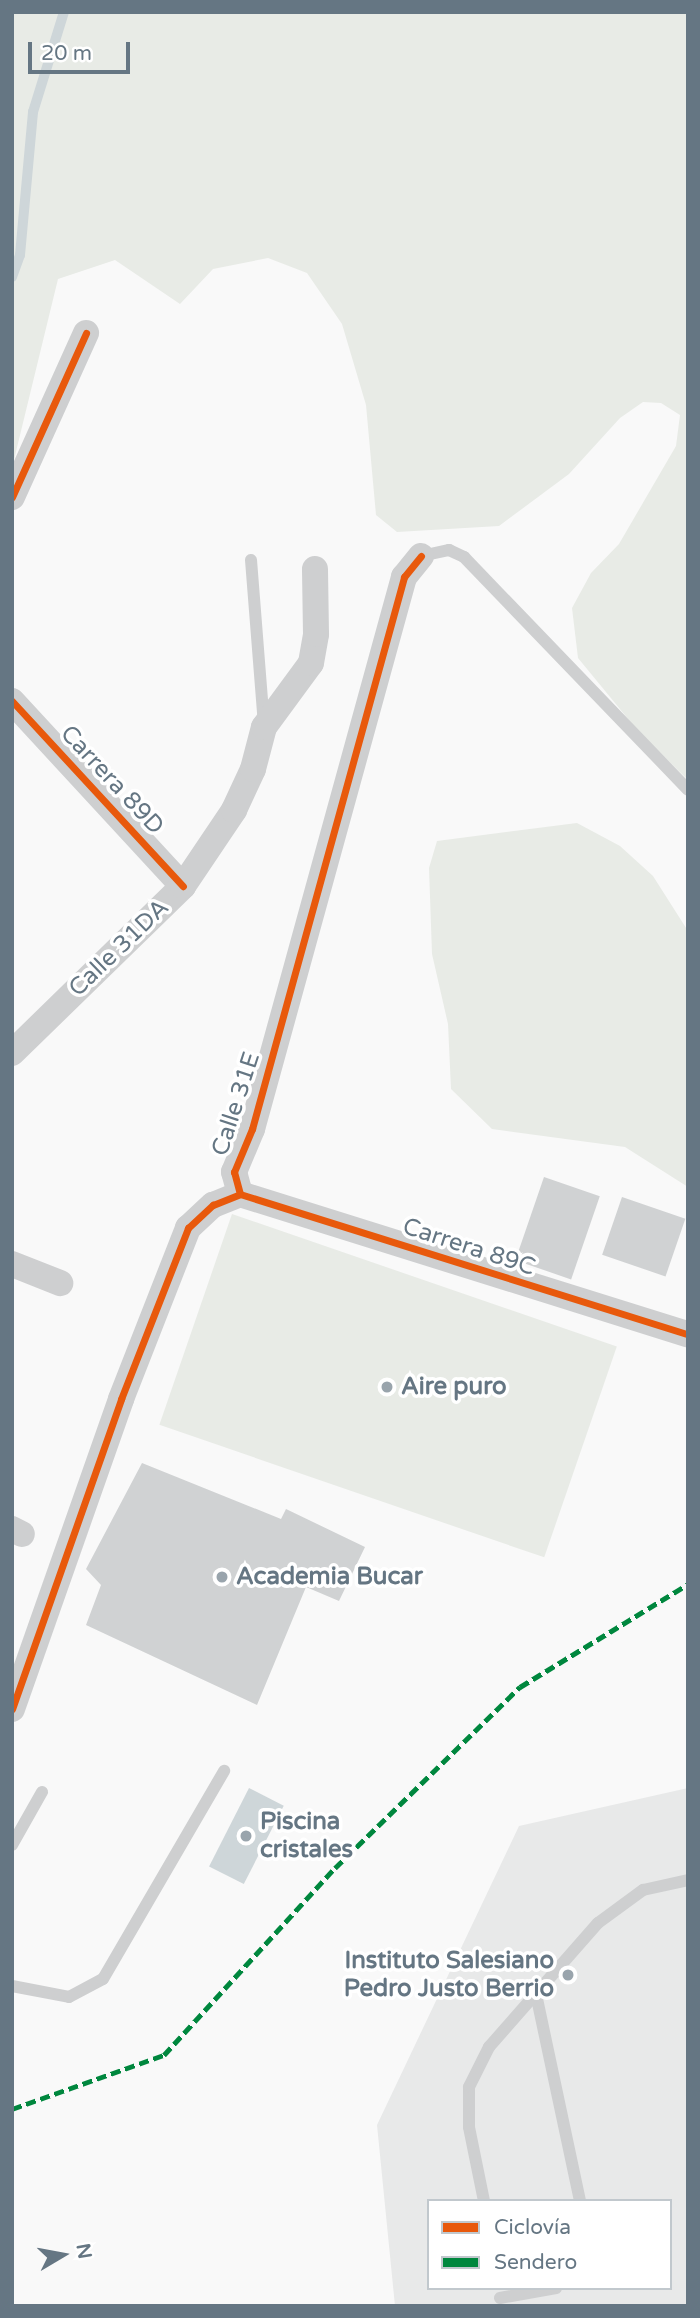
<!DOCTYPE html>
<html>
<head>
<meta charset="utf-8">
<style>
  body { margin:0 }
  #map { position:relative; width:700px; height:2318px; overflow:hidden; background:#f9f9f9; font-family:"Varela Round",sans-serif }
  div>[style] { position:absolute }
  .built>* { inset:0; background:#e8e9e9 }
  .green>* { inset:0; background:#e8ebe6; transform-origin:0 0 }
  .water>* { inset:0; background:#ced6d9; transform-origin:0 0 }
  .stream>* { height:10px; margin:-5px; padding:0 5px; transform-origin:5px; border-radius:5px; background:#ced6d9 }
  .building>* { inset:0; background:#d0d2d3; transform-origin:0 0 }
  .service>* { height:12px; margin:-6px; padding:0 6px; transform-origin:6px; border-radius:6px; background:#cecfd0 }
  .minor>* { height:26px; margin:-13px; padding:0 13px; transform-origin:13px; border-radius:13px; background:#cecfd0 }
  .quiet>* { height:5px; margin-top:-2.5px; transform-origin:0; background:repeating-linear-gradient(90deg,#00873e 0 10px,transparent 0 15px) }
  .cycleway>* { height:7px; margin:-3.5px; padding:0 3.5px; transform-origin:3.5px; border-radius:3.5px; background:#e8590c }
  .dots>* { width:19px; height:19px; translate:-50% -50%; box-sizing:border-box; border:4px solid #fff; border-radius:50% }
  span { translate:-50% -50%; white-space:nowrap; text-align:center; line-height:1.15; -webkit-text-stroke:7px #fff; paint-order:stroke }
  .street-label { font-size:24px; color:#657683 }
  .poi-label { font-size:24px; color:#657683; font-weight:700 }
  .left { translate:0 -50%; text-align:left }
  .right { translate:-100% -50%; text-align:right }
  .frame { position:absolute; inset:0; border:14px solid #657683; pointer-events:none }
  .legend { position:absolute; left:427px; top:2199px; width:245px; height:91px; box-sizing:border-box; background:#fff; border:2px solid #c1c8cd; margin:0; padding:9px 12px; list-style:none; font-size:21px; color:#657683 }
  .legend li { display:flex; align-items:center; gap:14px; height:35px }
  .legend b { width:35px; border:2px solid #c1c8cd }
  .north { position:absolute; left:28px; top:2220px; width:70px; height:70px; -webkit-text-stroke:5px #fff; paint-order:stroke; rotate:80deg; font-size:19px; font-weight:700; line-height:28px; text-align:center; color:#657683 }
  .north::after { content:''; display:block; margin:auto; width:24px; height:32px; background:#657683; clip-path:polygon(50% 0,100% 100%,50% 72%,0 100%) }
  .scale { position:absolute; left:28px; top:42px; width:102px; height:32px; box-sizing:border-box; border:4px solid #657683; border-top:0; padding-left:9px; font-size:21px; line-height:24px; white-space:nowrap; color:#657683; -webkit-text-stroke:5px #fff; paint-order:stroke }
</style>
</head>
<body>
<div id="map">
  <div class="built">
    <div style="clip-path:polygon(evenodd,688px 1788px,688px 2306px,395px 2306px,377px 2125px,519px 1826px,688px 1788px,429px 2201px,670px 2201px,670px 2288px,429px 2288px,429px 2201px)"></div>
  </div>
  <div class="green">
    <div style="clip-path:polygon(12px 12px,688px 12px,688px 780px,638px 731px,578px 658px,572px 608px,591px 573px,619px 544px,676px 446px,680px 415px,661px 403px,643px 402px,620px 418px,569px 474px,499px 526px,397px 532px,376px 515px,366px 405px,342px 324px,307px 273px,268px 258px,213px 269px,180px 304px,115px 260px,58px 279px,12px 468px)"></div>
    <div style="clip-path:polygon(577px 823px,620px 846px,653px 876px,688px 931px,688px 1187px,625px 1147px,492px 1129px,451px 1089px,448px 1024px,432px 954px,429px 868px,437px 841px)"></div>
    <div style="left:232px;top:1214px;width:407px;height:223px;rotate:19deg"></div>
  </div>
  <div class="water">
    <div style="left:249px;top:1788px;width:39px;height:88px;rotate:27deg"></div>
  </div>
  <div class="stream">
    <div style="left:12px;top:277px;width:23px;rotate:-70deg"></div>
    <div style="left:20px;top:255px;width:144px;rotate:-84.8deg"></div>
    <div style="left:33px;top:112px;width:105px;rotate:-72.8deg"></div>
  </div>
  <div class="building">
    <div style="left:544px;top:1177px;width:59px;height:88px;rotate:19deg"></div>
    <div style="left:622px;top:1197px;width:67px;height:61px;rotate:19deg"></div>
    <div style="clip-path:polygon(142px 1463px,281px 1519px,286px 1509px,365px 1547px,339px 1601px,306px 1587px,257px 1705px,86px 1625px,101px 1585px,86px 1569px)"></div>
  </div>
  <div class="service">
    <div style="left:421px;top:556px;width:29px;rotate:-12deg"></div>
    <div style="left:449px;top:550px;width:17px;rotate:25deg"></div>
    <div style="left:464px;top:557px;width:323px;rotate:46.1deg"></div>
    <div style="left:251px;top:560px;width:165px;rotate:85.5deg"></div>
    <div style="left:12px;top:1845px;width:61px;rotate:-60.5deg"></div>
    <div style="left:12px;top:1986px;width:58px;rotate:10.9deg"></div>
    <div style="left:69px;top:1997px;width:38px;rotate:-28deg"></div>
    <div style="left:103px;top:1979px;width:241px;rotate:-59.8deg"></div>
    <div style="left:536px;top:1994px;width:212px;rotate:78deg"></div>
    <div style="left:484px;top:2201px;width:76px;rotate:-101.5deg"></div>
    <div style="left:469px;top:2127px;width:40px;rotate:-90deg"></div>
    <div style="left:469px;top:2087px;width:45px;rotate:-63.4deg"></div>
    <div style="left:489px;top:2047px;width:165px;rotate:-48.7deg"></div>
    <div style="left:598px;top:1923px;width:56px;rotate:-36.3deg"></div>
    <div style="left:643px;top:1890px;width:46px;rotate:-12.5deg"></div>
    <div style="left:500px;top:2298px;width:57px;rotate:-10.1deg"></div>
  </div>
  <div class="minor">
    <div style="left:12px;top:497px;width:180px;rotate:-65.7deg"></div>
    <div style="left:12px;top:701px;width:252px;rotate:47.3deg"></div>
    <div style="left:12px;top:1053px;width:239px;rotate:-44.3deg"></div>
    <div style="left:183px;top:886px;width:92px;rotate:-56.1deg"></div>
    <div style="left:234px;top:810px;width:45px;rotate:-65.1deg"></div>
    <div style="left:253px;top:769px;width:43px;rotate:-75.3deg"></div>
    <div style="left:264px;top:727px;width:79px;rotate:-53.7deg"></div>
    <div style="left:311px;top:663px;width:29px;rotate:-80deg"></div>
    <div style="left:316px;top:634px;width:65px;rotate:-90.9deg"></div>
    <div style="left:240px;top:1194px;width:23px;rotate:-105deg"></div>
    <div style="left:234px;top:1172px;width:47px;rotate:-67.3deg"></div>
    <div style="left:252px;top:1129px;width:573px;rotate:-74.6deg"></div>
    <div style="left:404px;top:577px;width:27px;rotate:-51deg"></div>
    <div style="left:240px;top:1194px;width:469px;rotate:17.4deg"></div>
    <div style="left:12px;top:1264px;width:52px;rotate:21.6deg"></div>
    <div style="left:12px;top:1529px;width:11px;rotate:27deg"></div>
    <div style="left:12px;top:1709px;width:329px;rotate:-70.6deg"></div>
    <div style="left:121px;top:1399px;width:184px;rotate:-68.6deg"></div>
    <div style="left:188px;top:1228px;width:34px;rotate:-43deg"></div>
    <div style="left:213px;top:1205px;width:29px;rotate:-22deg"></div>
  </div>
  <div class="quiet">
    <div style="left:12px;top:2109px;width:161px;rotate:-19.6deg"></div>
    <div style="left:164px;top:2055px;width:253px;rotate:-47.6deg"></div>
    <div style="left:335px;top:1868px;width:259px;rotate:-44.4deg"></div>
    <div style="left:520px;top:1687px;width:197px;rotate:-31.5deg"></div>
  </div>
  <div class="cycleway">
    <div style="left:12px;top:497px;width:180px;rotate:-65.7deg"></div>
    <div style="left:12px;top:701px;width:252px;rotate:47.3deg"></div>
    <div style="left:240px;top:1194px;width:23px;rotate:-105deg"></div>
    <div style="left:234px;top:1172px;width:47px;rotate:-67.3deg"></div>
    <div style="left:252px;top:1129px;width:573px;rotate:-74.6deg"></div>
    <div style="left:404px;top:577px;width:27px;rotate:-51deg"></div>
    <div style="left:240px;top:1194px;width:469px;rotate:17.4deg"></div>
    <div style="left:12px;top:1709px;width:329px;rotate:-70.6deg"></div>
    <div style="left:121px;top:1399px;width:184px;rotate:-68.6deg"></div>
    <div style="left:188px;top:1228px;width:34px;rotate:-43deg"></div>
    <div style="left:213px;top:1205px;width:29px;rotate:-22deg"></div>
  </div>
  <div class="dots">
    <div style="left:387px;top:1387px;background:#99a4ac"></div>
    <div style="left:222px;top:1577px;background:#99a4ac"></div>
    <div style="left:246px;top:1836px;background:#99a4ac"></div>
    <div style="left:568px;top:1975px;background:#99a4ac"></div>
  </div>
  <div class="street-label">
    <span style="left:112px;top:780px;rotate:47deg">Carrera 89D</span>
    <span style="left:119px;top:948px;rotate:-44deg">Calle 31DA</span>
    <span style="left:236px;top:1104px;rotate:-72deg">Calle 31E</span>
    <span style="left:469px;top:1247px;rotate:18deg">Carrera 89C</span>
  </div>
  <div class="poi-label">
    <span class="left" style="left:401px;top:1387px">Aire puro</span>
    <span class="left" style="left:236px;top:1577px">Academia Bucar</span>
    <span class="left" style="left:260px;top:1836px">Piscina<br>cristales</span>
    <span class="right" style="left:554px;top:1975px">Instituto Salesiano<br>Pedro Justo Berrio</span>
  </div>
  <div class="frame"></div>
  <ul class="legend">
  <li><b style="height:9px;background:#e8590c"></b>Ciclovía</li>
  <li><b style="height:9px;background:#00873e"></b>Sendero</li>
  </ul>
  <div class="north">N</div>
  <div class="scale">20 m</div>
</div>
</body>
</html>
